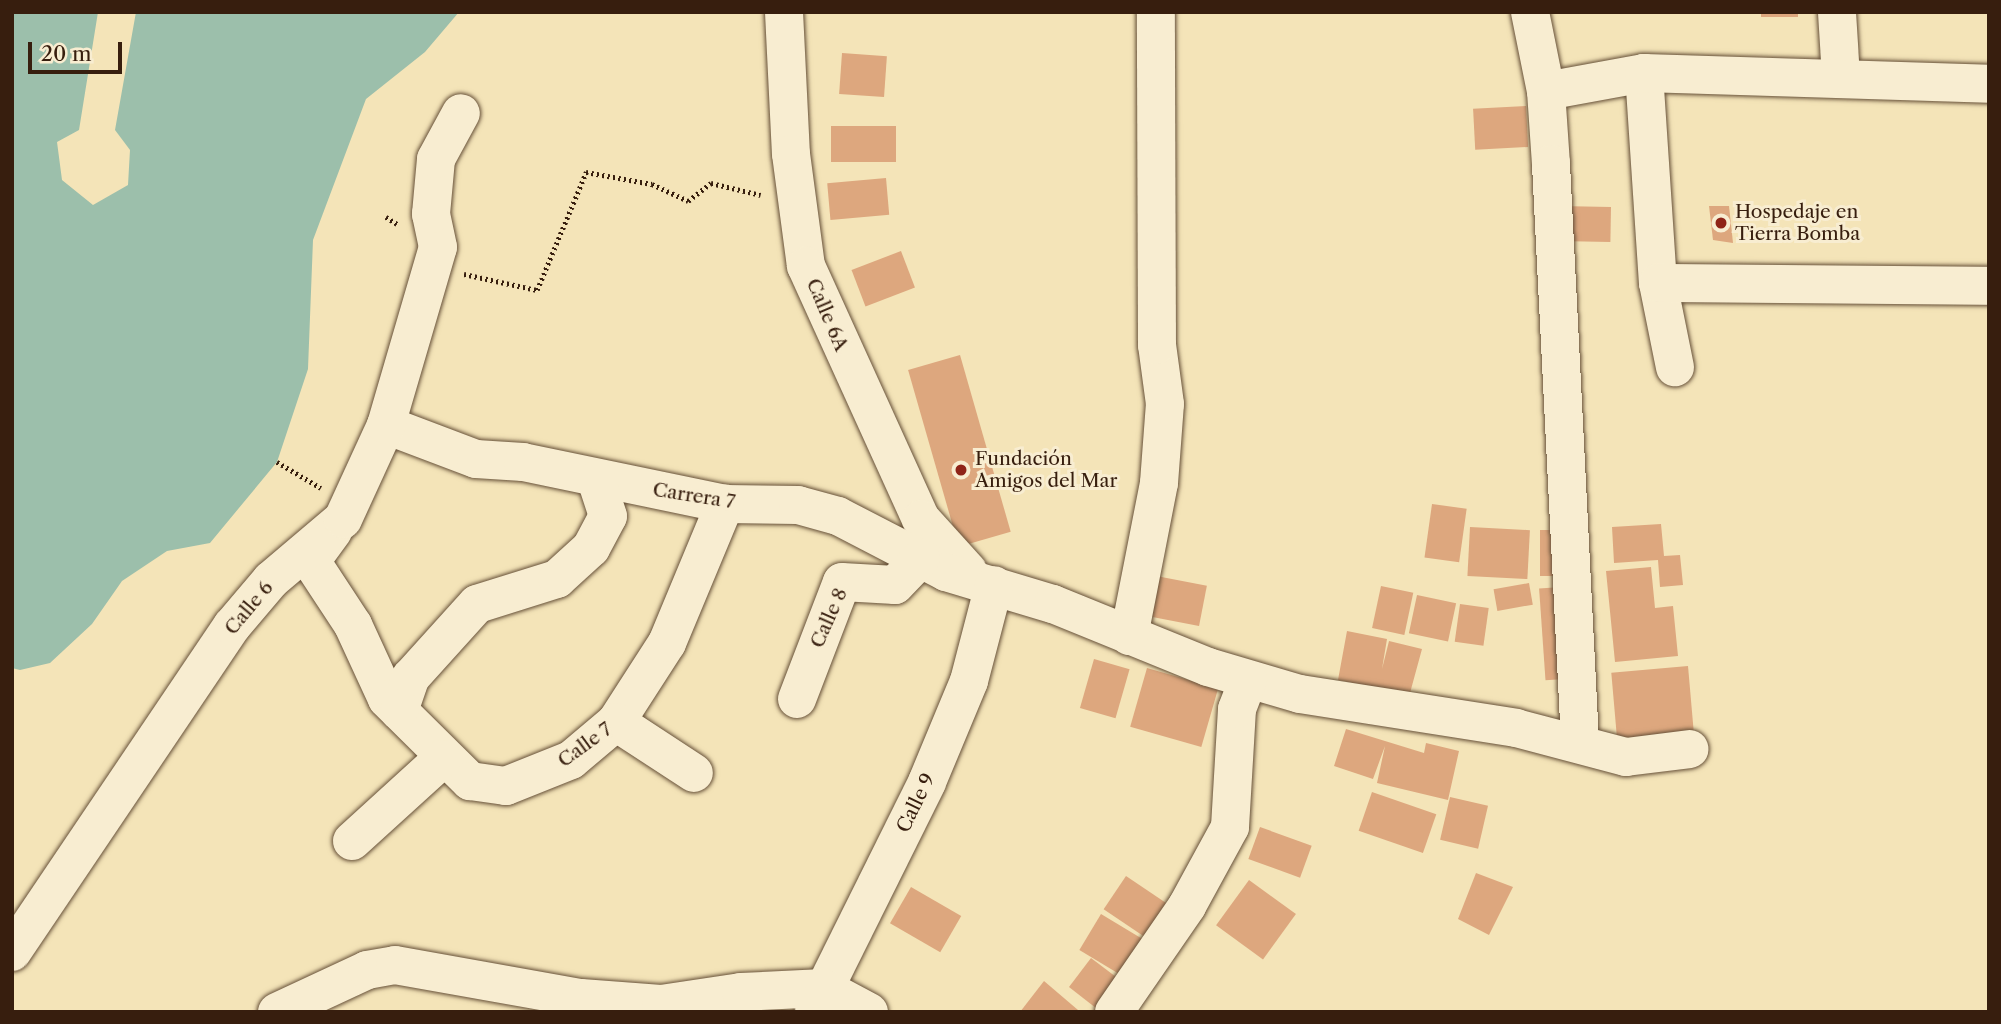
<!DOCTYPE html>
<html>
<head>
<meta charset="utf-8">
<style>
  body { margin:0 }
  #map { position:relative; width:2001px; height:1024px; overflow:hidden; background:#f4e4b8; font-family:"Libre Caslon Text",serif }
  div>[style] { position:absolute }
  .water>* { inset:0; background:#9cbfab }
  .pier>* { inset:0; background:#f4e4b8 }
  .building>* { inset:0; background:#dda77e; transform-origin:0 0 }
  .path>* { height:4.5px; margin-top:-2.25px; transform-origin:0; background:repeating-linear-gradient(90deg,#371e0e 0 2px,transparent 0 5.5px) }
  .roads { filter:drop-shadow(0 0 2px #665038) drop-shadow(0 0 2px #665038) }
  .minor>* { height:38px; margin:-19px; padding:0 19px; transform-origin:19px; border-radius:19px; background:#f8edd1 }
  .dots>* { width:19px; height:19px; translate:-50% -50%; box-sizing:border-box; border:4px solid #f8edd1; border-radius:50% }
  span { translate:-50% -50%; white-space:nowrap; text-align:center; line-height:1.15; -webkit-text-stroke:6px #f8edd1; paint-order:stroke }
  .poi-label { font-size:19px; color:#371e0e }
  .left { translate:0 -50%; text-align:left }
  .street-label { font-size:19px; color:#371e0e }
  .frame { position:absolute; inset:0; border:14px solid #371e0e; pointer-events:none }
  .scale { position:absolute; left:28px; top:42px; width:94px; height:32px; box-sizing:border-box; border:4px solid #371e0e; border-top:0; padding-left:9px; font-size:21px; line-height:24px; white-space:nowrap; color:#371e0e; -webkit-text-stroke:5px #f8edd1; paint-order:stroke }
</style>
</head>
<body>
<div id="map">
  <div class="water">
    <div style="clip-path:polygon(12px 12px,459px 12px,425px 52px,366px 99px,313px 240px,308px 369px,277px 462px,210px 543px,167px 551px,122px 581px,92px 624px,50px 663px,20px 670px,12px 668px)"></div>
  </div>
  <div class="pier">
    <div style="clip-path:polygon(98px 12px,136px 12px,115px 130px,130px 150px,128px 185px,93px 205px,62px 180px,57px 142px,79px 130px)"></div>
  </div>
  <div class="building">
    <div style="left:1761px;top:12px;width:37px;height:5px"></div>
    <div style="left:842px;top:53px;width:45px;height:41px;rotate:4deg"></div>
    <div style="left:1526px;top:106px;width:41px;height:53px;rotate:87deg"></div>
    <div style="left:831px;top:126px;width:65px;height:36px"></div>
    <div style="left:886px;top:178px;width:37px;height:59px;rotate:85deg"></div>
    <div style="left:1559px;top:206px;width:52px;height:35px;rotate:1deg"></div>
    <div style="clip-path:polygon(1709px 206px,1729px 206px,1733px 243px,1713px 240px)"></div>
    <div style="left:901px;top:251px;width:39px;height:53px;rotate:69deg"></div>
    <div style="left:960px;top:355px;width:184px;height:54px;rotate:74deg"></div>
    <div style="left:1432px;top:504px;width:35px;height:54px;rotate:8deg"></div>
    <div style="clip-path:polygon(1661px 524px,1664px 556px,1680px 555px,1683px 585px,1660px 587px,1658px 560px,1614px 563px,1612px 527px)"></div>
    <div style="left:1470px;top:527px;width:60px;height:49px;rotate:3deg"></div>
    <div style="left:1540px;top:530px;width:39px;height:46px"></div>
    <div style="clip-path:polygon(1651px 567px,1655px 608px,1673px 606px,1678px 656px,1615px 662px,1606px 571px)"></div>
    <div style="left:1146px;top:574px;width:62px;height:41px;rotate:11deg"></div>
    <div style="left:1529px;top:583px;width:22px;height:36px;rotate:80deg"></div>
    <div style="left:1381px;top:586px;width:33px;height:43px;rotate:12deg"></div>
    <div style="left:1576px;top:586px;width:92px;height:37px;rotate:86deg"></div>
    <div style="left:1417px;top:595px;width:40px;height:39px;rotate:12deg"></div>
    <div style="left:1460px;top:604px;width:29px;height:38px;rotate:8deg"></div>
    <div style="clip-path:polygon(1347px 631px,1387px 639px,1382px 669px,1389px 641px,1422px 649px,1407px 704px,1378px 688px,1338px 680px)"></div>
    <div style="left:1094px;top:659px;width:37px;height:51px;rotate:16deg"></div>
    <div style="left:1688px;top:666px;width:67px;height:77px;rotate:85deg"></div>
    <div style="left:1147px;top:668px;width:74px;height:61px;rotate:16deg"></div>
    <div style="clip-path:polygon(1346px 729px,1424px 753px,1426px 743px,1459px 751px,1448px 800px,1377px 783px,1385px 746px,1373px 779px,1334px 766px)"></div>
    <div style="left:1372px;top:792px;width:68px;height:41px;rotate:19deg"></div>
    <div style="left:1450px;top:797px;width:39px;height:44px;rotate:13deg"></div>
    <div style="left:1260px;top:827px;width:55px;height:34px;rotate:20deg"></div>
    <div style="clip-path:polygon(1476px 873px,1513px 887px,1489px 935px,1458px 919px)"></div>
    <div style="left:1126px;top:876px;width:60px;height:40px;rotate:34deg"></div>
    <div style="left:1249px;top:880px;width:58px;height:56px;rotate:36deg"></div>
    <div style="left:911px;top:887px;width:58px;height:42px;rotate:30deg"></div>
    <div style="left:1101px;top:914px;width:61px;height:42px;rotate:31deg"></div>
    <div style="clip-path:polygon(1091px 958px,1128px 986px,1101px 1012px,1069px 987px)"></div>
    <div style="clip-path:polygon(1044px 981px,1078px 1010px,1077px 1012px,1020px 1012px)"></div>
  </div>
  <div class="path">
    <div style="left:386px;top:217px;width:13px;rotate:32deg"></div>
    <div style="left:464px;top:274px;width:75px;rotate:12.4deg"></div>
    <div style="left:537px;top:290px;width:128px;rotate:-67.4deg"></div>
    <div style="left:586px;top:172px;width:67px;rotate:10.3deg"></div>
    <div style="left:652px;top:184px;width:40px;rotate:25deg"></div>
    <div style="left:688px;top:201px;width:29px;rotate:-38deg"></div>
    <div style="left:711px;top:183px;width:51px;rotate:13.5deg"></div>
    <div style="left:277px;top:462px;width:51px;rotate:30.6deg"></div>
  </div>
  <div class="roads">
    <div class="minor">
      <div style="left:784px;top:12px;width:142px;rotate:87.2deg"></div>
      <div style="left:791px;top:154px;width:113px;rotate:82.4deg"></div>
      <div style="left:806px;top:266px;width:278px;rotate:65.6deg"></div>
      <div style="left:921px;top:519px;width:70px;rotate:47.9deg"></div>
      <div style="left:1530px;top:12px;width:81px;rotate:78.6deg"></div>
      <div style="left:1546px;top:91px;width:73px;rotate:86.1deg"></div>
      <div style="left:1551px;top:164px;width:579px;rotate:87.13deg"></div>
      <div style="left:1837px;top:12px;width:65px;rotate:86.5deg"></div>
      <div style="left:1644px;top:73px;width:210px;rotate:86.2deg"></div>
      <div style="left:1658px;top:283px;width:86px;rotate:78.6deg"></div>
      <div style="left:1546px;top:91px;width:100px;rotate:-10.4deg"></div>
      <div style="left:1644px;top:73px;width:345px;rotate:1.8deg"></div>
      <div style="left:1658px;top:283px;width:331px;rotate:0.5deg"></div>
      <div style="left:386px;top:425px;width:96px;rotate:20.7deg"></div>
      <div style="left:476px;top:459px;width:47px;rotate:3.7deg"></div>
      <div style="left:523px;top:462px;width:206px;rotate:11.7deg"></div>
      <div style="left:725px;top:504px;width:73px;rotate:0.8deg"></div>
      <div style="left:798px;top:505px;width:41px;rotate:15.4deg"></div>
      <div style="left:838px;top:516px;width:122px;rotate:27.4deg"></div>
      <div style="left:946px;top:572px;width:112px;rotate:16.7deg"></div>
      <div style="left:1053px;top:604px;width:167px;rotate:22.1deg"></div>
      <div style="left:1208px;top:667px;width:96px;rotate:16.4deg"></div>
      <div style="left:1300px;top:694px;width:219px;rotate:8.9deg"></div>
      <div style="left:1516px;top:728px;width:114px;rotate:14.8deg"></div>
      <div style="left:1626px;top:757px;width:64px;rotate:-7.1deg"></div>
      <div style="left:333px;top:531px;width:37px;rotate:126deg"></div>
      <div style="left:311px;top:561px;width:77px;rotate:56.7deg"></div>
      <div style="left:353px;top:625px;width:81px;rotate:65.3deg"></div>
      <div style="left:387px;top:699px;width:117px;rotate:44.7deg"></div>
      <div style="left:470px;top:781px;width:36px;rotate:8deg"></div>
      <div style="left:506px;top:786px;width:70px;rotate:-21.8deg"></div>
      <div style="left:571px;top:760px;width:59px;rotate:-40.2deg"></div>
      <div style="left:616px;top:722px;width:94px;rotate:-57.2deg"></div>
      <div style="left:667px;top:643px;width:151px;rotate:-67.4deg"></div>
      <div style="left:1129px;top:636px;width:156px;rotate:-78.9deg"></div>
      <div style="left:1159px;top:483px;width:79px;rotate:-85.7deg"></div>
      <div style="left:1165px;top:404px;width:60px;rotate:-97.7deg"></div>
      <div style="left:1157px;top:345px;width:333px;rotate:-90.2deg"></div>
      <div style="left:797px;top:699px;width:125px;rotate:-69deg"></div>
      <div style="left:842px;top:582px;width:53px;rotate:3.2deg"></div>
      <div style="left:895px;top:585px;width:37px;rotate:-46deg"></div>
      <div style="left:399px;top:711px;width:36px;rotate:-71deg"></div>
      <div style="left:411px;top:677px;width:98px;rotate:-47.9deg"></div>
      <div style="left:477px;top:604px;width:84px;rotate:-17.4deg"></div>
      <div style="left:557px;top:579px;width:46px;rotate:-42.4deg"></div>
      <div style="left:591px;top:548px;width:36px;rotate:-62deg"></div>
      <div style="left:608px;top:516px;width:38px;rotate:-108deg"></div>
      <div style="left:616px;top:722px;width:93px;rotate:33.2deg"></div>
      <div style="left:352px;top:841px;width:122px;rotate:-42.3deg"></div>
      <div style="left:12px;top:952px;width:393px;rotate:-56deg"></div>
      <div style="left:232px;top:626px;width:60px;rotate:-49.7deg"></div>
      <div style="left:271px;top:580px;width:94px;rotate:-40.3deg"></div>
      <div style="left:343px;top:519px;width:103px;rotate:-65.4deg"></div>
      <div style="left:386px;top:425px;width:185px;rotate:-73.7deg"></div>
      <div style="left:438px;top:247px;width:34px;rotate:-102deg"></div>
      <div style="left:431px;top:214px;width:55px;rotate:-84.8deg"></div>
      <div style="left:436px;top:159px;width:52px;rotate:-61.5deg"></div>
      <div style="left:814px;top:1010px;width:254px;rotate:-63.6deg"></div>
      <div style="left:927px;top:782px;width:109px;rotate:-67.4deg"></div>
      <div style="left:969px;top:681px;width:99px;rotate:-75.4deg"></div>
      <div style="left:277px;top:1012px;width:99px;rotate:-25deg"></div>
      <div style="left:367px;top:970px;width:28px;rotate:-10deg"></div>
      <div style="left:395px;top:965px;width:189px;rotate:10.1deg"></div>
      <div style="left:581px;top:998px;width:80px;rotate:4.3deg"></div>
      <div style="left:661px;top:1004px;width:81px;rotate:-8.5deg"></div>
      <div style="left:741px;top:992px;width:83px;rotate:-2.8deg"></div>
      <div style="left:824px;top:988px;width:51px;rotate:28.1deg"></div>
      <div style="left:1114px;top:1012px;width:129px;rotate:-55.4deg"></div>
      <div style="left:1187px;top:906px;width:90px;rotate:-61.4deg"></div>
      <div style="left:1230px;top:827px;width:118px;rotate:-86.6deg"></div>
      <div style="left:1237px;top:709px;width:31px;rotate:-69deg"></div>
    </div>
  </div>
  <div class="dots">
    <div style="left:1721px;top:223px;background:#8f2418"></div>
    <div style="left:961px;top:470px;background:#8f2418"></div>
  </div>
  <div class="poi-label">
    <span class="left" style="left:1735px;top:223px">Hospedaje en<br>Tierra Bomba</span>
    <span class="left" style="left:975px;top:470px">Fundación<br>Amigos del Mar</span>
  </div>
  <div class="street-label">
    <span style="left:827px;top:315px;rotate:67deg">Calle 6A</span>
    <span style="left:694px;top:496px;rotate:9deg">Carrera 7</span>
    <span style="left:249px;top:608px;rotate:-50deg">Calle 6</span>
    <span style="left:829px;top:618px;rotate:-66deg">Calle 8</span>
    <span style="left:585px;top:745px;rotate:-36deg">Calle 7</span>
    <span style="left:916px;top:803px;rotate:-64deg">Calle 9</span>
  </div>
  <div class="frame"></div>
  <div class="scale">20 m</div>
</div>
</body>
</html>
